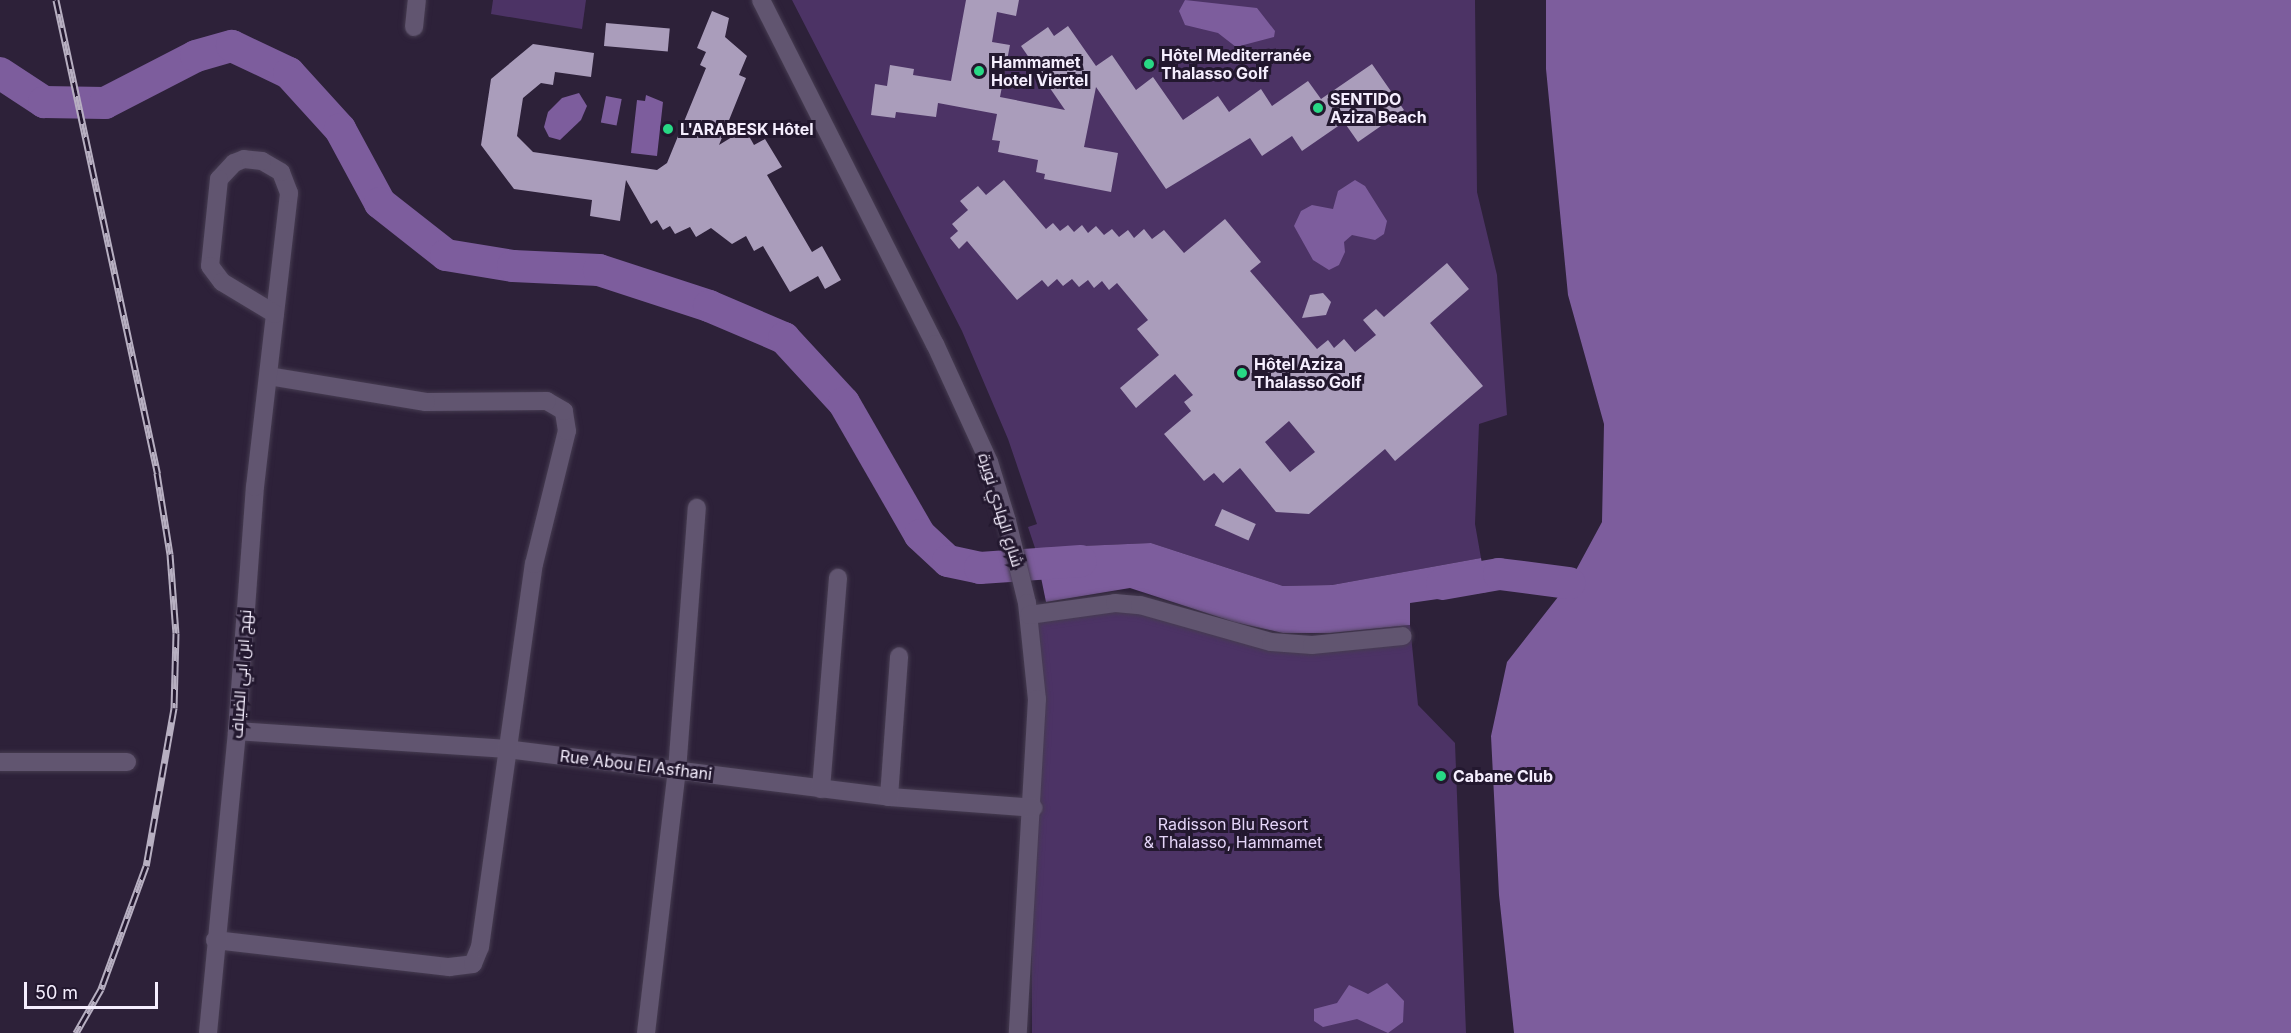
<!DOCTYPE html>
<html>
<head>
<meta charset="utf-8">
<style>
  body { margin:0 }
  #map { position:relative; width:2291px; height:1033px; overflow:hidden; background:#2d2139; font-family:Inter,Cairo,sans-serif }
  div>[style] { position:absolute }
  .green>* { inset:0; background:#4c3365 }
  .water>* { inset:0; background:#7d5d9d; transform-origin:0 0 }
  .river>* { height:32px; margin:-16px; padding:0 16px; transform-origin:16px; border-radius:16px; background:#7d5d9d }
  .building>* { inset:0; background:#aa9dbb; transform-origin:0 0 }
  .roads { filter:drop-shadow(0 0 2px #463c51) drop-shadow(0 0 2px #463c51) }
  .minor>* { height:18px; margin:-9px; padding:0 9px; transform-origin:9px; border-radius:9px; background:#615570 }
  .rail>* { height:7px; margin-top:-3.5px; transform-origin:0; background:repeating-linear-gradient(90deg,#23182f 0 14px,#b7afc1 0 28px); box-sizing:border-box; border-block:2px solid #b7afc1 }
  .dots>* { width:16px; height:16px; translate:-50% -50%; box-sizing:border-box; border:3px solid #23182f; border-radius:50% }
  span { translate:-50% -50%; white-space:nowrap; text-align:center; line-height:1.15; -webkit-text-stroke:6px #23182f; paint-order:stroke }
  .poi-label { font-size:16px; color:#f5eefe; font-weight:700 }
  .left { translate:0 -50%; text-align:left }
  .street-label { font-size:16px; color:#f5eefe }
  .park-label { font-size:16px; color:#e5d5f9 }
  .scale { position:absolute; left:24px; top:982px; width:134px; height:27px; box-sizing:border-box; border:3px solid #f5eefe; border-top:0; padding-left:8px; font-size:18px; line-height:21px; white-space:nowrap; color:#f5eefe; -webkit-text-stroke:4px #23182f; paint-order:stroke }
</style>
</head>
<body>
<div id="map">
  <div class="green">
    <div style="clip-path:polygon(493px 0,586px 0,582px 29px,491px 14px)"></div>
    <div style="clip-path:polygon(792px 0,1475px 0,1477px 192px,1497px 275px,1507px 415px,1479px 424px,1475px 524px,1481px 558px,1332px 585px,1283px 586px,1151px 543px,1035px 548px,1028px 527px,1037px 524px,1008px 439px,962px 331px)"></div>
    <div style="clip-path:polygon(1083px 602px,1281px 640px,1410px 625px,1418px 705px,1455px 743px,1466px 1033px,1032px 1033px,1030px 619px)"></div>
  </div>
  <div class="water">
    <div style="clip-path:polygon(1185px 0,1257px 8px,1275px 31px,1274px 37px,1236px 47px,1218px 33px,1185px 25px,1179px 11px)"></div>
    <div style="clip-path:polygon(1546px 0,2291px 0,2291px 1033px,1514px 1033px,1499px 895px,1491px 736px,1507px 662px,1569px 583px,1602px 522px,1604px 424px,1568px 295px,1546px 69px)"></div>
    <div style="clip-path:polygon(579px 93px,587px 106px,581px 120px,560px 140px,549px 137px,544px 127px,548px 112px,562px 98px)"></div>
    <div style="clip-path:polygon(646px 95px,663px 102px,657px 156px,631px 153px,637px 100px,645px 101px)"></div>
    <div style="left:606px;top:96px;width:16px;height:27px;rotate:11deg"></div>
    <div style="clip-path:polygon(1355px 180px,1365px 186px,1387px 221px,1384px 234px,1375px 240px,1352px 235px,1344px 242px,1345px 252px,1339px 265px,1329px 270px,1313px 260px,1294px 226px,1301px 211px,1312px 205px,1333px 209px,1338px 191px)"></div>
    <div style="clip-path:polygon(1151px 543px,1283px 586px,1332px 585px,1481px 558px,1487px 592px,1410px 603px,1410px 625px,1330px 633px,1283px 633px,1234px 622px,1130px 588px,1046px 602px,1035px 548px)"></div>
    <div style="clip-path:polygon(1387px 983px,1404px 1001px,1403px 1022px,1388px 1033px,1357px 1019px,1323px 1027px,1314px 1021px,1314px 1009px,1337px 1003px,1349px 985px,1368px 994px)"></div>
  </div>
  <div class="river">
    <div style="left:0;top:73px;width:53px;rotate:33.4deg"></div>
    <div style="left:44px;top:102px;width:61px;rotate:0.9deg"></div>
    <div style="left:105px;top:103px;width:102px;rotate:-27.3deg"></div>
    <div style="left:196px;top:56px;width:37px;rotate:-16deg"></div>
    <div style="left:232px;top:46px;width:63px;rotate:25.3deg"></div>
    <div style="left:289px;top:73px;width:76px;rotate:47.7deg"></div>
    <div style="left:340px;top:129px;width:84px;rotate:61.6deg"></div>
    <div style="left:380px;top:203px;width:84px;rotate:38.2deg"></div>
    <div style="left:446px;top:255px;width:68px;rotate:9.3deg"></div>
    <div style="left:513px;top:266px;width:86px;rotate:2.7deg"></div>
    <div style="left:599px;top:270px;width:116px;rotate:18.1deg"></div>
    <div style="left:709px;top:306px;width:82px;rotate:23.1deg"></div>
    <div style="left:784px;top:338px;width:88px;rotate:47.3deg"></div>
    <div style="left:844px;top:403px;width:152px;rotate:60.1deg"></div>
    <div style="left:920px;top:535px;width:38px;rotate:43deg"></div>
    <div style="left:948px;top:561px;width:33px;rotate:12deg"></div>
    <div style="left:980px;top:568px;width:101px;rotate:-4deg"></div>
    <div style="left:1442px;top:584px;width:58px;rotate:-10deg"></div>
    <div style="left:1499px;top:574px;width:71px;rotate:7.3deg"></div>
  </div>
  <div class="building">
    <div style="clip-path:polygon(966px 0,1019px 0,1016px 16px,997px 12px,992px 42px,1010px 45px,1000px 97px,1065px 110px,1021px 46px,1048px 27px,1054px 36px,1068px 26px,1096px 66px,1112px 55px,1136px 90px,1153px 77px,1183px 120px,1218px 96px,1229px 112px,1261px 89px,1272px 106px,1308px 81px,1321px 99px,1372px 64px,1404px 110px,1358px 142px,1344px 122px,1302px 151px,1292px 136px,1262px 156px,1250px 138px,1166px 189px,1096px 87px,1084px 147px,1118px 153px,1111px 192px,1044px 179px,1045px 174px,1036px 172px,1038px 160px,998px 152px,1000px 141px,992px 140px,997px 114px,938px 103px,936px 117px,896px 112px,895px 118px,871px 115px,875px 84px,887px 86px,890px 65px,914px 69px,913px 75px,951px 81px)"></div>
    <div style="clip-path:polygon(712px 11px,729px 18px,725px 37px,747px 56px,739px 75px,746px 78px,719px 145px,745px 129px,754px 145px,765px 139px,782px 167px,767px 175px,812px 252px,822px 246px,841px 280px,825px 289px,818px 276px,790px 292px,763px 246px,754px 251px,746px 236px,732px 244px,711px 228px,696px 237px,690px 227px,675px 234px,670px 226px,663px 230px,657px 220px,651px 224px,626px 180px,620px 221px,590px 216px,592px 200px,514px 189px,481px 145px,491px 79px,533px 44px,594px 53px,591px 77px,555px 72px,553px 85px,541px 83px,523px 98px,517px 136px,533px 152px,657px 170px,667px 163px,706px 68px,700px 65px,706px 52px,697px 48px)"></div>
    <div style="left:606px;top:23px;width:64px;height:23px;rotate:5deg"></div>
    <div style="clip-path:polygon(evenodd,1004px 180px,1046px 229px,1053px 223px,1060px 231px,1068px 225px,1074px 232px,1082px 225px,1088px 233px,1096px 226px,1104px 235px,1112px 229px,1119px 237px,1128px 230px,1134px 238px,1144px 229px,1152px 239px,1164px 230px,1184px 253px,1225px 219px,1261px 262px,1250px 271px,1317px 349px,1328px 340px,1334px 348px,1344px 339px,1355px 352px,1376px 335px,1363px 320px,1376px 309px,1384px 317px,1447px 263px,1469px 289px,1430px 323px,1483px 386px,1395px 461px,1385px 449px,1309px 514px,1276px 512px,1240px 468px,1223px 483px,1214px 473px,1204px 481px,1164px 434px,1191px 411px,1184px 402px,1193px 395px,1175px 374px,1136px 408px,1120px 388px,1159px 355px,1137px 329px,1148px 320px,1117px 283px,1109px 290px,1102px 281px,1094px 288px,1088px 280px,1079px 287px,1072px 279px,1063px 286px,1057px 279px,1048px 287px,1042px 280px,1017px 300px,967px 241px,959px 249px,950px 238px,958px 231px,952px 224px,968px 210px,960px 201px,978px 186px,986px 195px,1004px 180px,1289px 421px,1315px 452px,1290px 472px,1265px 442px,1289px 421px)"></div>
    <div style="clip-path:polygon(1323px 293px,1331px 302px,1326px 315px,1302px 318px,1310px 295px)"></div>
    <div style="left:1222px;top:509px;width:37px;height:18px;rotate:24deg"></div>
  </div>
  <div class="roads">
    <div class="minor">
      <div style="left:761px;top:0;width:386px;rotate:63.2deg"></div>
      <div style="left:935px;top:344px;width:130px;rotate:65.4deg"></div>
      <div style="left:989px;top:462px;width:62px;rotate:73deg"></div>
      <div style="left:1007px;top:521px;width:84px;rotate:76.3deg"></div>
      <div style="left:1027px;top:603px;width:97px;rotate:84.1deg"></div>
      <div style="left:1037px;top:699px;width:335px;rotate:93.3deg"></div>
      <div style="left:414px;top:27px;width:27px;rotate:-84deg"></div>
      <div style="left:1029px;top:615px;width:87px;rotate:-7.9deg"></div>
      <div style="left:1115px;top:603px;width:25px;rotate:5deg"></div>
      <div style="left:1140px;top:605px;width:136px;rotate:15.8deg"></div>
      <div style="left:1271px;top:642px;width:41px;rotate:4.2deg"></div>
      <div style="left:1312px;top:645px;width:91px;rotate:-5.6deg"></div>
      <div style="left:237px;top:731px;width:270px;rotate:3.8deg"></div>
      <div style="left:506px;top:749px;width:386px;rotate:7.1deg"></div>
      <div style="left:889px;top:797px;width:145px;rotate:4.3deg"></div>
      <div style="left:0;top:762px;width:127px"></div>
      <div style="left:821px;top:789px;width:212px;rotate:-85.4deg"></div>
      <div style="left:889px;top:797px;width:141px;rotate:-85.9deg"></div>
      <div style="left:215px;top:940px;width:236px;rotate:6.6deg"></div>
      <div style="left:449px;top:967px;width:24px;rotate:-7deg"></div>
      <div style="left:473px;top:964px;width:18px;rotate:-68deg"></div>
      <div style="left:480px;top:947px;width:387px;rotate:-82deg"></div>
      <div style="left:534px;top:564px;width:137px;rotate:-76.1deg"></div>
      <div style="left:567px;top:431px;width:20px;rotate:-99deg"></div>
      <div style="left:564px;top:411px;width:20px;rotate:-150deg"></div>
      <div style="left:547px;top:401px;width:121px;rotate:179.5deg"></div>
      <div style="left:426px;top:402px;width:159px;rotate:-170.6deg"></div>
      <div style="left:208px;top:1033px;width:303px;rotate:-84.5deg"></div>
      <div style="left:237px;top:731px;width:245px;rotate:-85.8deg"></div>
      <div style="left:255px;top:487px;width:296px;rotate:-83.4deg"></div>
      <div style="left:289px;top:193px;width:22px;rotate:-111deg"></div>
      <div style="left:281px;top:172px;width:22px;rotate:-150deg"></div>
      <div style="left:262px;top:161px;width:18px;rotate:-174deg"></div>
      <div style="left:244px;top:159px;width:11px;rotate:158deg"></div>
      <div style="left:234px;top:163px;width:22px;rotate:133deg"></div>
      <div style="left:219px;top:179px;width:87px;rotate:95.9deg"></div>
      <div style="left:210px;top:266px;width:20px;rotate:53deg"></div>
      <div style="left:222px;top:282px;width:62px;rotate:31.1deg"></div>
      <div style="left:646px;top:1033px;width:264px;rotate:-83.3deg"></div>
      <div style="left:677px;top:771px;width:264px;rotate:-85.7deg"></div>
    </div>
  </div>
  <div class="rail">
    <div style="left:56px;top:0;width:484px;rotate:77.9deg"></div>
    <div style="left:157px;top:473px;width:82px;rotate:80.9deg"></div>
    <div style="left:170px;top:554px;width:79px;rotate:85.7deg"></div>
    <div style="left:176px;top:633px;width:75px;rotate:91.5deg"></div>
    <div style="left:174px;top:708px;width:160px;rotate:100deg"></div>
    <div style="left:146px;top:866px;width:131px;rotate:110.1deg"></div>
    <div style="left:101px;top:989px;width:51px;rotate:119.6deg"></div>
  </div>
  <div class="dots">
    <div style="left:1149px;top:64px;background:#28d885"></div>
    <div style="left:979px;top:71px;background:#28d885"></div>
    <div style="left:1318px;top:108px;background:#28d885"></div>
    <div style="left:668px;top:129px;background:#28d885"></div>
    <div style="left:1242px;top:373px;background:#28d885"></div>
    <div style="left:1441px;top:776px;background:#28d885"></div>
  </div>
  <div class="poi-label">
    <span class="left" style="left:1161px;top:64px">Hôtel Mediterranée<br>Thalasso Golf</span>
    <span class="left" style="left:991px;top:71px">Hammamet<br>Hotel Viertel</span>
    <span class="left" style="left:1330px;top:108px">SENTIDO<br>Aziza Beach</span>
    <span class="left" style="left:680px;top:129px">L'ARABESK Hôtel</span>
    <span class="left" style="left:1254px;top:373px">Hôtel Aziza<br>Thalasso Golf</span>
    <span class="left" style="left:1453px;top:776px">Cabane Club</span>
  </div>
  <div class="street-label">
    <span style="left:1001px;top:510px;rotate:73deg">شارع الهادي نويرة</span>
    <span style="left:241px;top:674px;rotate:-86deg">نهج ابن ابي الضياف</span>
    <span style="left:636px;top:765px;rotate:7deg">Rue Abou El Asfhani</span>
  </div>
  <div class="park-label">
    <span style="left:1233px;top:833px">Radisson Blu Resort<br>&amp; Thalasso, Hammamet</span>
  </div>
  <div class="scale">50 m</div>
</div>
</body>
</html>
